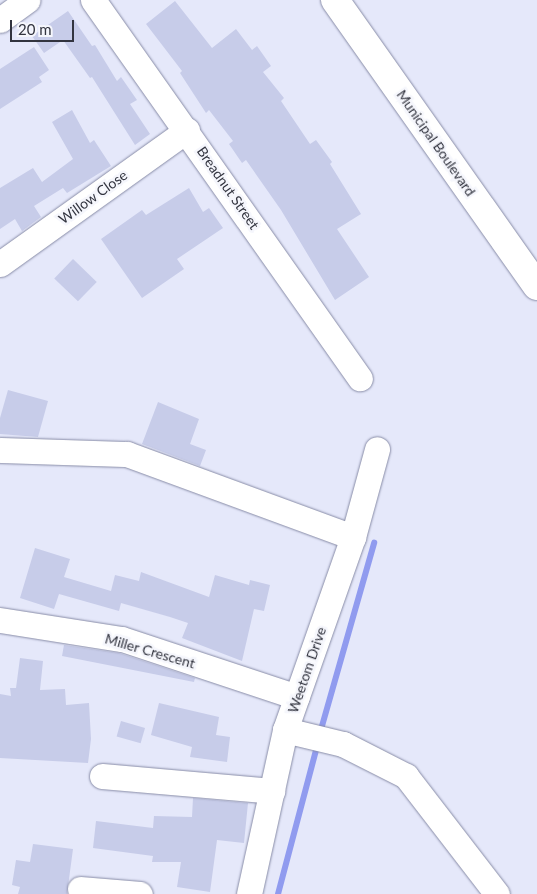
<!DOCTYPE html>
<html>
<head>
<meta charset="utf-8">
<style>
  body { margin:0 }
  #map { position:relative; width:537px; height:894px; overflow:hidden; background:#e5e8fa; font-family:Lato,sans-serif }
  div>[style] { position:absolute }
  .stream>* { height:6px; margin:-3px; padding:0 3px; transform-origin:3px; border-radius:3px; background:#909bef }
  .building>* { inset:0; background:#c7cce9; transform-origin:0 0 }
  .roads { filter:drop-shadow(0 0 1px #888ca7) drop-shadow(0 0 1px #888ca7) }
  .minor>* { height:25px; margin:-12.5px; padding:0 12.5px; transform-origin:12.5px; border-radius:12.5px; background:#fff }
  .primary>* { height:28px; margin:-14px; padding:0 14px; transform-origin:14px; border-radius:14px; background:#fff }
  span { translate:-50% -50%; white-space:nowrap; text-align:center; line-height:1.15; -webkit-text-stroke:5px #f5f6fc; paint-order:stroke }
  .street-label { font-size:14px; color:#32343f }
  .scale { position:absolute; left:10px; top:20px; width:64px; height:22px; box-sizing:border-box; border:2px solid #32343f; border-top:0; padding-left:6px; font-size:15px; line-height:18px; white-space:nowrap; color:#32343f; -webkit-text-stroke:4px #f5f6fc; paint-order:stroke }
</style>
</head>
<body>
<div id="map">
  <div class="stream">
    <div style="left:320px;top:733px;width:198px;rotate:-74.1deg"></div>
    <div style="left:278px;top:894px;width:156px;rotate:-75.2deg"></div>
  </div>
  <div class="building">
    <div style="clip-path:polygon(175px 1px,212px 48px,236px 29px,252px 50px,257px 46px,271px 66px,263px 72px,284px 98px,281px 101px,310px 144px,316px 140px,332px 162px,330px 164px,361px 214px,337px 229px,369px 277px,335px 300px,281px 210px,246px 160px,242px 163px,229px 144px,233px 141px,209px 110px,206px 113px,180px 73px,182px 71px,146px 24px)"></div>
    <div style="clip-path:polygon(68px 11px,92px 46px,95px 45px,117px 81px,121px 77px,137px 100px,130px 104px,150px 134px,135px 145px,92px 77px,90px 78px,63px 40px,44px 53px,32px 36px)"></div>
    <div style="clip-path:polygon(34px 47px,49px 70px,39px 77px,42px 82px,0 109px,0 69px)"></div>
    <div style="clip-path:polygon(72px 110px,90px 143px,94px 140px,111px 166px,67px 193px,63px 188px,34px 206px,41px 217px,22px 231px,15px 219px,0 229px,0 188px,33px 168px,42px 182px,73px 159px,52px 122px)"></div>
    <div style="clip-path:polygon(189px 188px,203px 212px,209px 208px,223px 228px,177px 259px,184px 269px,142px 298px,101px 239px,142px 210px,146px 215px)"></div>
    <div style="left:73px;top:259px;width:33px;height:27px;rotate:44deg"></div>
    <div style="clip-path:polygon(8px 390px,48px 401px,38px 437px,0 434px,0 418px)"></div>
    <div style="clip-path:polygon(158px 402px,199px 419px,190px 444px,206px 450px,200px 466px,142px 444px)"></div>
    <div style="clip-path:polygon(35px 548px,70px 559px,64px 577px,111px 591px,115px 575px,139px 581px,141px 572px,209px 597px,215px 575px,249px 585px,250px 580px,270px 585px,264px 611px,254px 609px,242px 661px,182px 638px,188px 623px,170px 617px,121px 603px,119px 611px,59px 594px,54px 609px,20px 598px)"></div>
    <div style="clip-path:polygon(64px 645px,119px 653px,195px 678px,194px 682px,62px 656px)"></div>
    <div style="clip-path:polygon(20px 658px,43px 661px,40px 690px,65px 689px,66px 705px,89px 703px,91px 739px,88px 763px,0 758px,0 694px,11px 696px,10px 688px,16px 688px)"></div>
    <div style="clip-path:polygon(159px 703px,219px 717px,216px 735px,230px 737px,227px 762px,190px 757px,192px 747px,151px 735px)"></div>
    <div style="left:121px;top:721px;width:25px;height:16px;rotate:16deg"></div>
    <div style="clip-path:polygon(193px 798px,248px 803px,244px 843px,217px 840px,210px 892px,177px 887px,181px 862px,152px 862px,153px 856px,93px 848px,96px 821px,153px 828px,154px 816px,192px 817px)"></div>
    <div style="clip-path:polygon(33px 844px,73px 849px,67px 894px,18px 894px,20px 887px,12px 885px,16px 860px,30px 862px)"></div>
  </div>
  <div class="roads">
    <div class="minor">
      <div style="left:93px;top:0;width:463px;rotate:54.8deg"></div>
      <div style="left:0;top:20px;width:34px;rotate:-36deg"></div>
      <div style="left:0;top:264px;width:230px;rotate:-35.6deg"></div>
      <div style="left:0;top:450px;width:127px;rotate:1.8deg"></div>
      <div style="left:127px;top:454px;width:241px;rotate:20.2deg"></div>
      <div style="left:0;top:620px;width:123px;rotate:8.9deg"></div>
      <div style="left:122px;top:639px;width:184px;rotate:18.3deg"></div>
      <div style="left:285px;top:730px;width:60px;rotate:13.6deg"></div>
      <div style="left:343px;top:744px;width:71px;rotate:26.9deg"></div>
      <div style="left:406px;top:776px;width:149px;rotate:52.4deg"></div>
      <div style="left:102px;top:776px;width:171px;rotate:5deg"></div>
      <div style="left:80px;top:889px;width:60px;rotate:4.8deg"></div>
      <div style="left:249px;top:894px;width:168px;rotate:-77.6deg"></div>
      <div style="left:285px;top:730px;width:205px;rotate:-70.6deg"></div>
      <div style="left:353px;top:537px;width:91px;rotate:-74.7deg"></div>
    </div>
    <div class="primary">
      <div style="left:335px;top:0;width:350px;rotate:54.8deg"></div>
    </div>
  </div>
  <div class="street-label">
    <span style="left:436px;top:143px;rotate:55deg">Municipal Boulevard</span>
    <span style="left:228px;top:188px;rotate:55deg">Breadnut Street</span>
    <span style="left:93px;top:197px;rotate:-36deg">Willow Close</span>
    <span style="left:150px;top:651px;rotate:16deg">Miller Crescent</span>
    <span style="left:307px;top:670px;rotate:-71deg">Weetom Drive</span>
  </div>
  <div class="scale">20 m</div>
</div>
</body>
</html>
